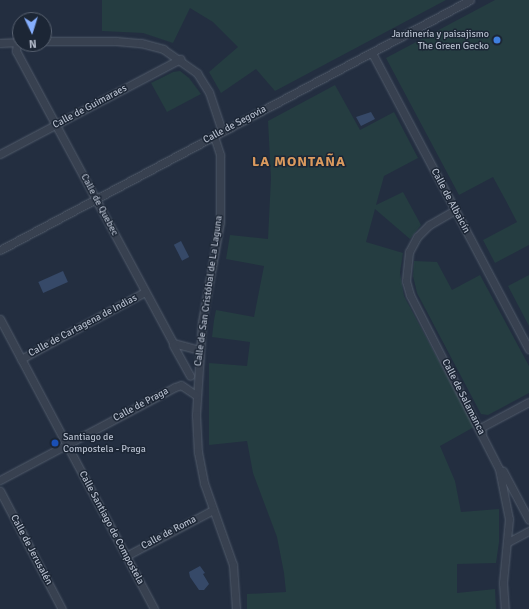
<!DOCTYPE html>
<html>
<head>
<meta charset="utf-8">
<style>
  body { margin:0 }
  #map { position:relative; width:529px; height:609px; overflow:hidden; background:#232e40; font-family:Signika,sans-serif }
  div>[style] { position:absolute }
  .green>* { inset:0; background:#253d41 }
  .water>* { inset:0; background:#364968; transform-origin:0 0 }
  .roads { filter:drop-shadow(0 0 1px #525c6b) drop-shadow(0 0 1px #525c6b) }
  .street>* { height:7px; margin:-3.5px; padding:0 3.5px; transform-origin:3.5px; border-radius:3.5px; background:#384150 }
  .dots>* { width:11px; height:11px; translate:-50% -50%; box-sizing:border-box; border:2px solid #1c2635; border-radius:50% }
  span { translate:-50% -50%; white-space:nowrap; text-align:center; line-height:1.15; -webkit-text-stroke:3px #1c2635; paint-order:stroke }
  .poi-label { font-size:10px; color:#b4bccb }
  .right { translate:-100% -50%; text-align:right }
  .left { translate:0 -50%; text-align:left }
  .street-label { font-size:10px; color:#b4bccb }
  .district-label { font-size:14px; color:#db9a5e; font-weight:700; letter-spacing:1px }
  .north { position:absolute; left:12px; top:12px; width:40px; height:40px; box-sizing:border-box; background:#1c2635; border:1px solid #596271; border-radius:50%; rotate:176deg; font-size:11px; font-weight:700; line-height:16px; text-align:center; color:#b4bccb }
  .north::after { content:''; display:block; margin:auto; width:14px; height:18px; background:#86affe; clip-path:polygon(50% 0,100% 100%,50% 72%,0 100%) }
</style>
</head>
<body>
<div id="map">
  <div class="green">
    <div style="clip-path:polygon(102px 0,446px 0,275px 91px,256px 69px,221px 93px,209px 72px,238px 47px,213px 22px,190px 8px,173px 43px,143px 33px,102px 31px)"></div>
    <div style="clip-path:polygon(495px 0,529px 0,529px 245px,495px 263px,483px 240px,517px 222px,505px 199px,493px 177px,459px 195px,386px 58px)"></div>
    <div style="clip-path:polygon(180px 71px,189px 78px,201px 94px,167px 112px,151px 83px,173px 72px)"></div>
    <div style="clip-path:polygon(335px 85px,360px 130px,394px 112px,418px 158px,384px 176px,376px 205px,403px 192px,421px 225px,410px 239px,375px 209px,366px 242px,403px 253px,400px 273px,404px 296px,474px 427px,440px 446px,455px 481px,461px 512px,499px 509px,499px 542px,496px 563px,457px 564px,457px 593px,495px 589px,496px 609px,247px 609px,247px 594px,286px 592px,284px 573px,277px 537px,253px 473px,247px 441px,209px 445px,209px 363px,247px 366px,250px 342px,212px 337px,214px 320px,216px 310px,254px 317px,264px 266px,226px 259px,230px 235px,268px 239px,271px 178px,268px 121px)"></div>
    <div style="clip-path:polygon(414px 261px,437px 262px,452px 290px,480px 275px,529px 366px,529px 393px,488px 415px,481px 414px,417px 293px,413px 276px)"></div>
    <div style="clip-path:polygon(529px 275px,529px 326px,508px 286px)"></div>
  </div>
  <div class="water">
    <div style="clip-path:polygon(371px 112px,375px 119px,361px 126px,356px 117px)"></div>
    <div style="left:181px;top:241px;width:18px;height:8px;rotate:63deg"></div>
    <div style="left:63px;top:271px;width:12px;height:27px;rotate:66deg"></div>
    <div style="clip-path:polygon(200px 566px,205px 573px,203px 574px,209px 584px,204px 590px,199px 590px,190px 577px,189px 572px)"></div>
  </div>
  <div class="roads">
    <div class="street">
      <div style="left:44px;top:41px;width:72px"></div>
      <div style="left:116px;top:41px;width:25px;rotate:5deg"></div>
      <div style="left:141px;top:43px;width:23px;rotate:15deg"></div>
      <div style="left:163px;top:49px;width:42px;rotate:35.2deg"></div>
      <div style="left:197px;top:73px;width:22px;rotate:58deg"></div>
      <div style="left:209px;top:92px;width:41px;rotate:71.6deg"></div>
      <div style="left:17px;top:42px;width:9px;rotate:96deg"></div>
      <div style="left:16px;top:51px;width:332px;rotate:61.7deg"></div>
      <div style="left:173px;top:343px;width:27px;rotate:15deg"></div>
      <div style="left:0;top:43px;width:20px;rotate:-3deg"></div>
      <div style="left:372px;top:53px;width:335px;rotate:62.1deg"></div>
      <div style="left:214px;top:136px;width:20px;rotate:72deg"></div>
      <div style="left:220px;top:155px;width:67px;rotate:90deg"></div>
      <div style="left:220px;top:222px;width:102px;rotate:100.2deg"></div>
      <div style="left:202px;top:322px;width:93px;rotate:93.7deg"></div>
      <div style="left:196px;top:415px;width:37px;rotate:87deg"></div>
      <div style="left:198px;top:452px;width:32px;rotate:79deg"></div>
      <div style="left:204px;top:483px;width:87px;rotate:70.5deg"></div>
      <div style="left:233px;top:565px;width:44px;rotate:86.1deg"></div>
      <div style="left:0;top:154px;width:204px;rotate:-27.8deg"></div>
      <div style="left:455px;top:210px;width:30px;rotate:150deg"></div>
      <div style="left:429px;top:225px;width:17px;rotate:135deg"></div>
      <div style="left:417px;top:237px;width:17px;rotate:118deg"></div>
      <div style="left:409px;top:252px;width:29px;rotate:96deg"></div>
      <div style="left:406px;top:281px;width:15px;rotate:74deg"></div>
      <div style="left:410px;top:295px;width:195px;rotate:62.9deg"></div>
      <div style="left:499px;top:469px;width:51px;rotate:78.7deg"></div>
      <div style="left:509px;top:519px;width:64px;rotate:95.4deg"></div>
      <div style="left:503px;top:583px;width:26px;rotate:86deg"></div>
      <div style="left:0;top:250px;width:532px;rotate:-28.01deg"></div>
      <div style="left:0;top:319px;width:328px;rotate:62deg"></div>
      <div style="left:173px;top:345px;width:35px;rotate:61deg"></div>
      <div style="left:21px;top:359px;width:141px;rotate:-28.4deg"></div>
      <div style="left:482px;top:432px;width:4px;rotate:-117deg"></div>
      <div style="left:480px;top:428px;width:55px;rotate:-28deg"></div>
      <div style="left:503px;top:471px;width:55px;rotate:62deg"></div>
      <div style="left:0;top:480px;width:198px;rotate:-28deg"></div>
      <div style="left:175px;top:387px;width:6px;rotate:-18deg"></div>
      <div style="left:181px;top:385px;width:18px;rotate:34deg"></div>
      <div style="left:0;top:491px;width:133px;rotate:62.3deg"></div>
      <div style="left:508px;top:542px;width:24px;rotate:-28deg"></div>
      <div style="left:126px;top:556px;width:98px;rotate:-27.9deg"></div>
    </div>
  </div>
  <div class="dots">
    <div style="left:497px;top:40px;background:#3f7fe0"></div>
    <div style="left:55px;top:443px;background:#1a4fb4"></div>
  </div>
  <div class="poi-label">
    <span class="right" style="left:489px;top:40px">Jardinería y paisajismo<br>The Green Gecko</span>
    <span class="left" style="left:63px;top:443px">Santiago de<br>Compostela - Praga</span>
  </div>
  <div class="street-label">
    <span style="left:90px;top:107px;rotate:-28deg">Calle de Guimaraes</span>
    <span style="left:235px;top:125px;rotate:-28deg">Calle de Segovia</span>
    <span style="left:450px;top:201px;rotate:62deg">Calle de Albaicín</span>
    <span style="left:99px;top:205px;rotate:62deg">Calle de Quebec</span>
    <span style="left:209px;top:291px;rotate:-82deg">Calle de San Cristóbal de La Laguna</span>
    <span style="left:83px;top:326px;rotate:-28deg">Calle de Cartagena de Indias</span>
    <span style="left:463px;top:397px;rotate:63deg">Calle de Salamanca</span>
    <span style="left:141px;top:405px;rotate:-28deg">Calle de Praga</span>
    <span style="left:111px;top:528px;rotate:62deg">Calle Santiago de Compostela</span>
    <span style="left:169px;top:533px;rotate:-28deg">Calle de Roma</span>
    <span style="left:31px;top:550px;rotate:62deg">Calle de Jerusalén</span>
  </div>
  <div class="district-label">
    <span style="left:299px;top:162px">LA MONTAÑA</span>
  </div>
  <div class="north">N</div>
</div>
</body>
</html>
